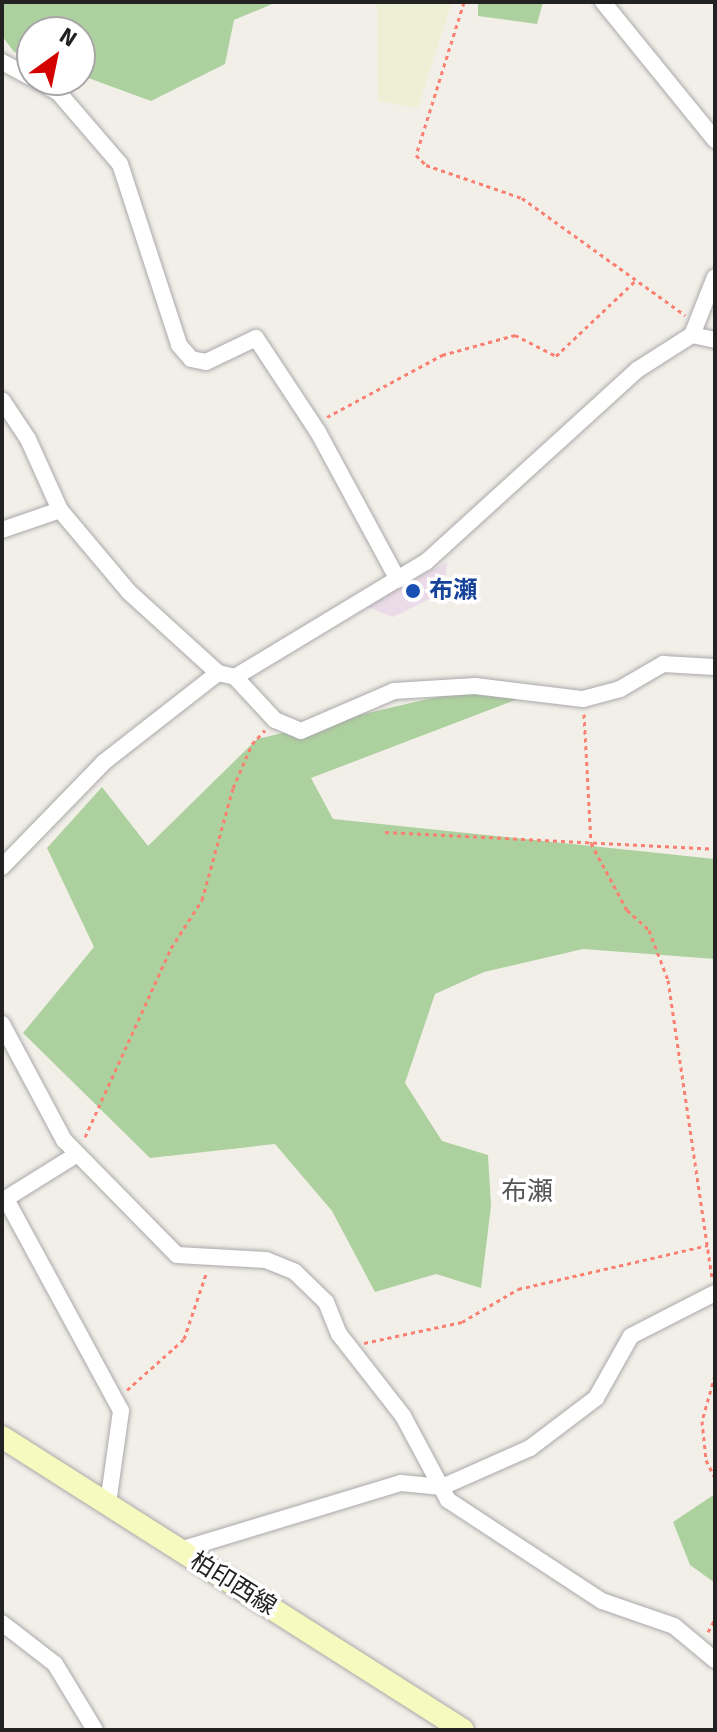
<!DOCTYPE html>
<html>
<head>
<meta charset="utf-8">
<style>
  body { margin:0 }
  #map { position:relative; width:717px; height:1732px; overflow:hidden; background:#f2efe9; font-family:Signika,"Noto Sans JP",sans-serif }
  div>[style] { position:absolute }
  .industrial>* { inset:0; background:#ebdbe8 }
  .farmland>* { inset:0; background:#eef0d5 }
  .forest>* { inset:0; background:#add19e }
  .path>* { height:3px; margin-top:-1.5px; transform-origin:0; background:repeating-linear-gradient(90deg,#fa8072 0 4px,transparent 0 8px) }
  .roads { filter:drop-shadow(0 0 2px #a9a9a9) drop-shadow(0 0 2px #a9a9a9) }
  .street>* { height:16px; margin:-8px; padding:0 8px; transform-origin:8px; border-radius:8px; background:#fff }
  .secondary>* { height:22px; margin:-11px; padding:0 11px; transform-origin:11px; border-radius:11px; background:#f7fabf }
  .dots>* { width:22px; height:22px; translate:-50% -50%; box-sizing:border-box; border:4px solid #fff; border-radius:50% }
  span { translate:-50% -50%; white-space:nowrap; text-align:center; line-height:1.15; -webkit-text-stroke:7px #fff; paint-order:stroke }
  .transit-label { font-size:24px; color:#164399; font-weight:700 }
  .left { translate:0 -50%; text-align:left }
  .street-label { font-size:24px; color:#222 }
  .neighbourhood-label { font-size:26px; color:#555 }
  .frame { position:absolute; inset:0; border:4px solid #222; pointer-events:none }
  .north { position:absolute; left:16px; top:16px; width:80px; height:80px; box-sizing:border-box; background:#fff; border:2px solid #a7a7a7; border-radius:50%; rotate:33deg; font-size:22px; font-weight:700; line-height:32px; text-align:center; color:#222 }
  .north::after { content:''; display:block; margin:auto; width:28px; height:36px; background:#d40000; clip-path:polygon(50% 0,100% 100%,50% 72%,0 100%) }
</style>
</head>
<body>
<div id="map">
  <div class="industrial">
    <div style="clip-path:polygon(447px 562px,444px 592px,393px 617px,365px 606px)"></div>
  </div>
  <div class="farmland">
    <div style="clip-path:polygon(377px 2px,452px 2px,418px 108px,378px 101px)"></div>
  </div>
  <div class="forest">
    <div style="clip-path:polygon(2px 2px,277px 2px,234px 20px,225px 64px,151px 101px,80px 75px,80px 32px,32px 32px,32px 58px,14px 52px,2px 36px)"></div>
    <div style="clip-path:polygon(478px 2px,543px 2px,537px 24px,478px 16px)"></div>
    <div style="clip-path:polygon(514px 687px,518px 699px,311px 778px,333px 819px,715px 859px,715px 959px,583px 949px,484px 972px,435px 994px,405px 1083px,442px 1141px,488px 1155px,491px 1206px,481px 1288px,436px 1274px,375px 1292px,332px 1211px,275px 1144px,150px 1158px,23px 1033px,94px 947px,47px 848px,102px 787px,148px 846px,257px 739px,432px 698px)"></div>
    <div style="clip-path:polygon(715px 1494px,715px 1583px,690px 1565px,673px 1522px)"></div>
  </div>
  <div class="path">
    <div style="left:464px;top:2px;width:160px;rotate:107.4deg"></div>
    <div style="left:416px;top:155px;width:14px;rotate:45deg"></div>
    <div style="left:426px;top:165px;width:102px;rotate:19deg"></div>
    <div style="left:522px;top:198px;width:201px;rotate:35.7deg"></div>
    <div style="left:327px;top:417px;width:131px;rotate:-28.3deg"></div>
    <div style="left:442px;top:355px;width:76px;rotate:-15.3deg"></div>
    <div style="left:515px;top:335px;width:46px;rotate:27.1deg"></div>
    <div style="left:556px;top:356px;width:108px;rotate:-43.5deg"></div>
    <div style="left:584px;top:714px;width:129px;rotate:86.9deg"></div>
    <div style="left:591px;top:843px;width:76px;rotate:61.8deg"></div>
    <div style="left:627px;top:910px;width:30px;rotate:42deg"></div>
    <div style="left:649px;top:930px;width:53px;rotate:69.2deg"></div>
    <div style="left:668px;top:980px;width:300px;rotate:81.6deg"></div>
    <div style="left:385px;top:832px;width:330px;rotate:2.9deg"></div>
    <div style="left:85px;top:1137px;width:208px;rotate:-65.5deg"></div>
    <div style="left:171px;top:948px;width:57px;rotate:-57.1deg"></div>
    <div style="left:202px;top:900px;width:116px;rotate:-74.5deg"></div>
    <div style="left:233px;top:788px;width:48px;rotate:-66.6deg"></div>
    <div style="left:252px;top:744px;width:19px;rotate:-47deg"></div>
    <div style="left:364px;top:1343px;width:100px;rotate:-12.1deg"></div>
    <div style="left:462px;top:1322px;width:65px;rotate:-30.5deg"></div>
    <div style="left:518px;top:1289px;width:195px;rotate:-13deg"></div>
    <div style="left:715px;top:1375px;width:48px;rotate:105.8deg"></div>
    <div style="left:702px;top:1421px;width:39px;rotate:84deg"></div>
    <div style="left:706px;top:1460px;width:20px;rotate:63deg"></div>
    <div style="left:127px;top:1390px;width:76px;rotate:-41.8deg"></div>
    <div style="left:184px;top:1339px;width:72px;rotate:-71.3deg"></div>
    <div style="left:708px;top:1632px;width:15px;rotate:-62deg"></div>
  </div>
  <div class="roads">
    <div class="street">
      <div style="left:603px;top:2px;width:178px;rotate:50.9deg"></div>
      <div style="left:2px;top:62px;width:34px;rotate:28deg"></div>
      <div style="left:35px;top:80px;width:26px;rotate:28deg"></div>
      <div style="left:58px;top:92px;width:95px;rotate:49.3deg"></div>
      <div style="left:120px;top:164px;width:190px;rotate:71.9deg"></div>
      <div style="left:179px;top:345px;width:18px;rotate:49deg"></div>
      <div style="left:191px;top:359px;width:15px;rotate:11deg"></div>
      <div style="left:206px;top:362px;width:55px;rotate:-25.6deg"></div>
      <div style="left:256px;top:338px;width:113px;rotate:56.6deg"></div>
      <div style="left:318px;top:432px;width:168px;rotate:61.6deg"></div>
      <div style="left:692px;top:335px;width:62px;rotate:-68.4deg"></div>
      <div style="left:2px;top:400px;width:47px;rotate:56.3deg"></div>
      <div style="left:28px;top:439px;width:78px;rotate:65.7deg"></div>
      <div style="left:60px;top:510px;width:107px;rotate:49.9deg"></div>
      <div style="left:129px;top:592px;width:120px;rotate:42.3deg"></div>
      <div style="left:2px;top:530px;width:61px;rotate:-19deg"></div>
      <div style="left:235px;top:677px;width:59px;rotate:47.1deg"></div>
      <div style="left:275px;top:720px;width:28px;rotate:23deg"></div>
      <div style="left:301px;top:731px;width:101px;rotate:-23.3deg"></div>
      <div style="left:394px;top:691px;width:81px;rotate:-3.5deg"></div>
      <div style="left:475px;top:686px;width:109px;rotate:6.9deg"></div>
      <div style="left:583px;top:699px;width:38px;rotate:-15deg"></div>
      <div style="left:620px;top:689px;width:50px;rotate:-30.2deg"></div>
      <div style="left:663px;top:664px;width:52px;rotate:3.3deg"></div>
      <div style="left:2px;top:867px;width:146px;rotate:-45.8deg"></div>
      <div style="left:104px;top:762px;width:145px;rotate:-38deg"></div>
      <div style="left:218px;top:673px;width:17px;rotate:13deg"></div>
      <div style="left:235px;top:677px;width:223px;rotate:-31.1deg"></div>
      <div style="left:426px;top:562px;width:285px;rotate:-42.3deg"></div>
      <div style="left:637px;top:370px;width:65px;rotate:-32.5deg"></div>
      <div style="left:692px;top:335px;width:24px;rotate:12deg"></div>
      <div style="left:2px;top:1024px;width:132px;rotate:61.9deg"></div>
      <div style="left:64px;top:1140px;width:161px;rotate:45.5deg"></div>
      <div style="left:177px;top:1255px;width:89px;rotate:3.2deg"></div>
      <div style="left:266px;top:1260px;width:31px;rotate:22deg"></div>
      <div style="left:295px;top:1272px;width:43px;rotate:44.1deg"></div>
      <div style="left:326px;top:1302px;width:35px;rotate:68deg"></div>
      <div style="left:339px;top:1334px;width:104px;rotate:52deg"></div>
      <div style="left:403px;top:1416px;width:95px;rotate:61.8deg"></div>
      <div style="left:448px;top:1500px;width:184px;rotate:33.3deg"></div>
      <div style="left:602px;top:1601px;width:76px;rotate:19.1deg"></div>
      <div style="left:674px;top:1626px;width:53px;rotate:39.7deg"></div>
      <div style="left:6px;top:1199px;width:241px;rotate:61.5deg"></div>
      <div style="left:121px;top:1411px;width:94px;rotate:98deg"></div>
      <div style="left:2px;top:1201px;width:87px;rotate:-31.9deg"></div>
      <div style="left:180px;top:1550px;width:231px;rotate:-16.9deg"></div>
      <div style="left:401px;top:1483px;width:41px;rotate:5.6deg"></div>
      <div style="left:442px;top:1487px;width:96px;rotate:-23.9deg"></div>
      <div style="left:530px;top:1448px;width:83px;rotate:-37.1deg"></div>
      <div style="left:596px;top:1398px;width:71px;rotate:-60.6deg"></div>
      <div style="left:631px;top:1336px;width:94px;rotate:-27.1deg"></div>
      <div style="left:2px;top:1623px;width:67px;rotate:37.7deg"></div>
      <div style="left:55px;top:1664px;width:77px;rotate:58.8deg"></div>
    </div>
    <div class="secondary">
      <div style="left:2px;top:1437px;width:546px;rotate:32.44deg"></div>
    </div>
  </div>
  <div class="dots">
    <div style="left:413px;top:591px;background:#1a4fb4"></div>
  </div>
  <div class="transit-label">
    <span class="left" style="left:429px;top:591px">布瀬</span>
  </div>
  <div class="street-label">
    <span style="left:233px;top:1584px;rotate:32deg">柏印西線</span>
  </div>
  <div class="neighbourhood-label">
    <span style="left:527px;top:1193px">布瀬</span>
  </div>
  <div class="frame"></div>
  <div class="north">N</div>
</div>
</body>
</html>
